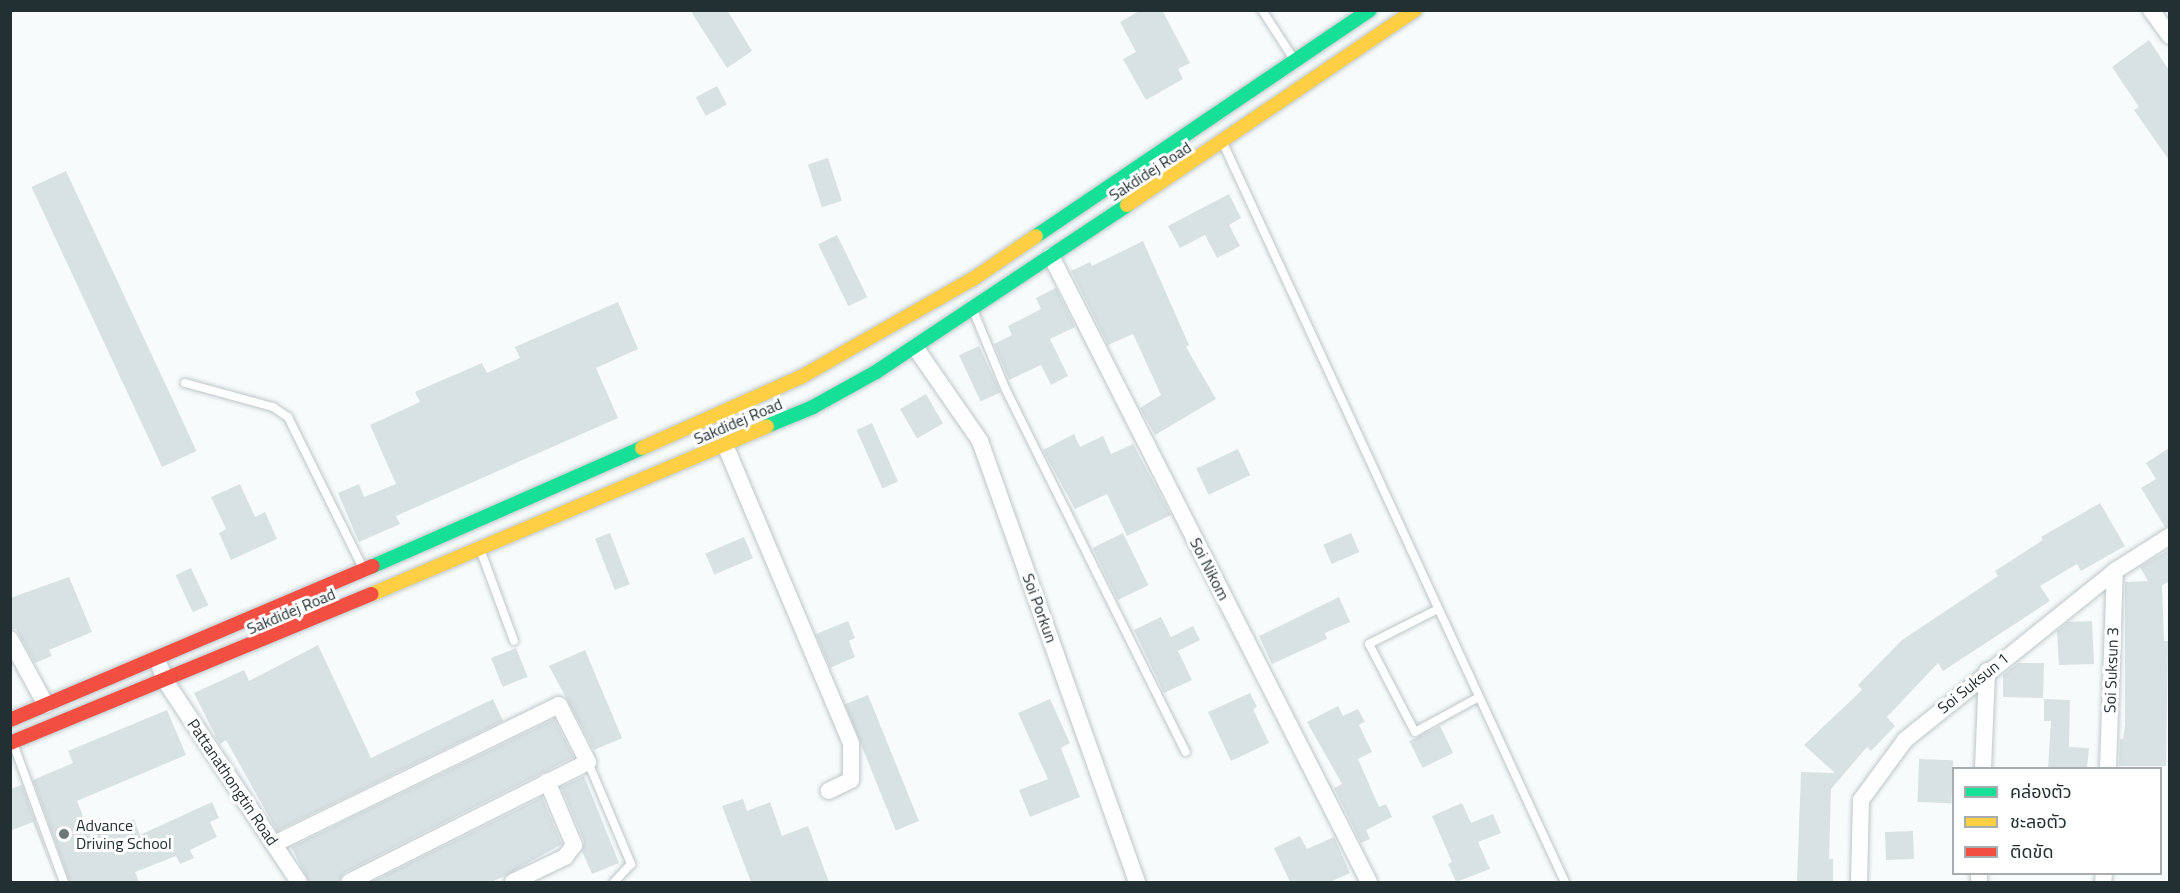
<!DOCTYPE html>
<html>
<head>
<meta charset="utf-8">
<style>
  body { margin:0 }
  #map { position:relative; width:2180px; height:893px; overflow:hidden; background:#f7fbfc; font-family:"Titillium Web","Noto Sans Thai",sans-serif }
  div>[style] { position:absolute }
  .building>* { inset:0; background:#d9e2e2; transform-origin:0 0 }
  .roads { filter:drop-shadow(0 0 2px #bdc6c8) drop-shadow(0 0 2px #bdc6c8) }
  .lane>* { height:8px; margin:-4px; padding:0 4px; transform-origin:4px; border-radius:4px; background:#fefeff }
  .street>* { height:16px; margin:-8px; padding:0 8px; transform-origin:8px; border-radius:8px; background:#fefeff }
  .fast>* { height:14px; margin:-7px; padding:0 7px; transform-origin:7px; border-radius:7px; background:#16e098 }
  .slow>* { height:14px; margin:-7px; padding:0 7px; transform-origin:7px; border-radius:7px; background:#ffcf43 }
  .jam>* { height:14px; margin:-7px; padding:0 7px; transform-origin:7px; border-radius:7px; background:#f24e42 }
  .dots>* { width:16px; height:16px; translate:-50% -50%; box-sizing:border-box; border:3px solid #fff; border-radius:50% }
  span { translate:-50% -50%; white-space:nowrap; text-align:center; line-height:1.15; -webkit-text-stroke:6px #fff; paint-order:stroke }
  .street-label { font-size:16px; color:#223034 }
  .poi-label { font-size:16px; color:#223034 }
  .left { translate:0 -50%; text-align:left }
  .frame { position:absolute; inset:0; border:12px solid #223034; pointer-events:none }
  .legend { position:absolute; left:1952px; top:767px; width:210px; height:108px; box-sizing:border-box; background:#fff; border:2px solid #a7acae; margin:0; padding:8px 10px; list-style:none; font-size:18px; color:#223034 }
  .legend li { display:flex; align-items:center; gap:12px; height:30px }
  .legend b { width:30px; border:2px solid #a7acae }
</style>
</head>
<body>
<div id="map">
  <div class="building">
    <div style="clip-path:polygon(690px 10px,727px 10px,752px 51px,727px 68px)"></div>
    <div style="clip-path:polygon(1141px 10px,1162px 10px,1190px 63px,1178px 69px,1183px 79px,1146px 100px,1123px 59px,1136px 52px,1120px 22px)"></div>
    <div style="clip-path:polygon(2149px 40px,2169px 70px,2169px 160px,2134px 110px,2139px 107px,2112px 67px)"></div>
    <div style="left:717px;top:86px;width:21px;height:24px;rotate:62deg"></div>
    <div style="left:828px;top:158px;width:45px;height:21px;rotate:72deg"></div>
    <div style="left:66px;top:171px;width:309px;height:38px;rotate:65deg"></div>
    <div style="clip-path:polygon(1229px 194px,1241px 218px,1229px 225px,1240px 246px,1217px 258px,1205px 235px,1180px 248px,1168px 226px)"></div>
    <div style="left:837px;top:235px;width:69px;height:21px;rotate:64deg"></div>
    <div style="clip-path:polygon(1143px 241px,1189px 345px,1186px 347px,1216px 399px,1155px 435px,1140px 408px,1161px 395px,1133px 334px,1108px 345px,1071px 271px,1090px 262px,1092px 266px)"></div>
    <div style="clip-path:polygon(1056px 288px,1075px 327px,1050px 339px,1068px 376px,1051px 385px,1041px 365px,1009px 380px,994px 344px,1012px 335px,1008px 326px,1041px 309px,1036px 298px)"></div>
    <div style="clip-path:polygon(618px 302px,638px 349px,596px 368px,618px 418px,396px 516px,400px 524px,359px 542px,338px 493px,359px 484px,364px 497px,396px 484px,370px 425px,420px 402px,415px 392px,482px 363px,487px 373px,520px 358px,515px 347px)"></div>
    <div style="left:979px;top:346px;width:51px;height:22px;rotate:65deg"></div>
    <div style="left:926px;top:394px;width:34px;height:30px;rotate:60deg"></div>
    <div style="left:872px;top:423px;width:64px;height:17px;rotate:66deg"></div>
    <div style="clip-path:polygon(1074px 434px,1080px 447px,1103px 436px,1111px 454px,1133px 444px,1171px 515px,1127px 536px,1107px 494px,1075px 509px,1043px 450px)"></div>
    <div style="clip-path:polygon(2169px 448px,2169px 526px,2165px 527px,2141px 488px,2156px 479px,2146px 463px)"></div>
    <div style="left:1238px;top:449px;width:29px;height:46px;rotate:65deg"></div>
    <div style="clip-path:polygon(240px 484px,255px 517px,265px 512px,277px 539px,231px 560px,219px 533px,226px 529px,211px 497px)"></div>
    <div style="clip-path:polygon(2100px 503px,2125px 546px,2081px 571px,2077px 564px,2040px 586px,2050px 601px,1943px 671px,1938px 663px,1887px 717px,1895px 726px,1871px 751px,1867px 747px,1831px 789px,1829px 859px,1833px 859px,1833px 882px,1797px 882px,1801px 772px,1835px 773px,1804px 745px,1862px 690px,1858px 685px,1902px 640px,1998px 576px,1995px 571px,2043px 540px,2041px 537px)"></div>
    <div style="left:610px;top:533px;width:55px;height:16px;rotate:69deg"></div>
    <div style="left:1123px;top:533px;width:58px;height:34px;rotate:64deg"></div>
    <div style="left:1351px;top:533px;width:21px;height:30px;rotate:67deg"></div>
    <div style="left:744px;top:537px;width:23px;height:42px;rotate:67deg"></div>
    <div style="clip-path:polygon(2169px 550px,2169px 582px,2162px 585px,2164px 641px,2168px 641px,2166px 766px,2119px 766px,2120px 739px,2123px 739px,2125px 725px,2125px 582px,2148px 581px,2140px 567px)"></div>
    <div style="left:191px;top:568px;width:41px;height:17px;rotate:65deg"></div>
    <div style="clip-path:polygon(69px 577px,92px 632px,49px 650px,52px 656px,35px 663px,16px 629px,10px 629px,10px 598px)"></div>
    <div style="clip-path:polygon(1339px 597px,1350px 622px,1325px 633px,1327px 639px,1272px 664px,1259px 636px)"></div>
    <div style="clip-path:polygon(1161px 617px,1171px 637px,1193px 626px,1200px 640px,1178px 651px,1192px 680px,1164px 693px,1134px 630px)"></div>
    <div style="clip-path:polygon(848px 621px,855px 638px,849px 641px,855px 657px,830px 668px,816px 634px)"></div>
    <div style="clip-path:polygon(2092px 621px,2094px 664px,2059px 665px,2057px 631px,2068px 622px)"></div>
    <div style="clip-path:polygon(318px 645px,371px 758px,493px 699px,503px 721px,277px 831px,226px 740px,220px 744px,217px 739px,194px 693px,244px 670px,249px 681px)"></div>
    <div style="left:516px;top:648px;width:31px;height:27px;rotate:68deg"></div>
    <div style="clip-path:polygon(585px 650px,622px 738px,594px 750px,549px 666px)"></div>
    <div style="clip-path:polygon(2018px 663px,2044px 663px,2043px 698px,2003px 697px,2003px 675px)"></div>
    <div style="clip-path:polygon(1250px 693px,1257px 707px,1253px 709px,1269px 743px,1231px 761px,1208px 712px)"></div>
    <div style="left:868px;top:695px;width:136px;height:25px;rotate:68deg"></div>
    <div style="clip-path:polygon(1050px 699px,1070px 743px,1061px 748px,1080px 797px,1030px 817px,1019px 790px,1048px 779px,1018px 713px)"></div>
    <div style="clip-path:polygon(2044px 699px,2070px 700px,2069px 747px,2089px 748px,2087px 768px,2048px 768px,2051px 721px,2044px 721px)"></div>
    <div style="clip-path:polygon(1338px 706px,1343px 716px,1358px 709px,1365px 722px,1359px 725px,1372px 752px,1358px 759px,1379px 807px,1386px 804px,1392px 817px,1366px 830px,1370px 839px,1361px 843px,1334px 788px,1342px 784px,1307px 722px)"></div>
    <div style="clip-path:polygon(167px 710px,186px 755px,77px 801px,91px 836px,134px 819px,140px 835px,212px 802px,219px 818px,210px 822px,217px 837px,190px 850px,194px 858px,180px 864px,176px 856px,135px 872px,139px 882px,70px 882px,33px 780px,73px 763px,68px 751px)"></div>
    <div style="clip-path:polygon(554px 719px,574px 757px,344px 873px,339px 882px,309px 882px,291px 847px)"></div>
    <div style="left:1440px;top:726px;width:30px;height:34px;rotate:64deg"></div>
    <div style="left:1919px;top:759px;width:34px;height:43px;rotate:2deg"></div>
    <div style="clip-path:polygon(584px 776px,619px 863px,592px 874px,582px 851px,584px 841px,561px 787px)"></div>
    <div style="clip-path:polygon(22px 785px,57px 882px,33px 822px,10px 831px,10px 789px)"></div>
    <div style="clip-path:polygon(542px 797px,562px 844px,505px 876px,491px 882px,371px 882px)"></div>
    <div style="clip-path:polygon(743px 799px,747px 811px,770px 802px,782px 836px,808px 826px,829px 882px,751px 882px,722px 806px)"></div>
    <div style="clip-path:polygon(1462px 803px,1471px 823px,1493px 814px,1501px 833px,1478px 842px,1490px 869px,1456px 882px,1448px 864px,1452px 862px,1432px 816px)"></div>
    <div style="left:1913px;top:831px;width:28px;height:28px;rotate:88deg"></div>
    <div style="clip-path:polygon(1300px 836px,1307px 849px,1334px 837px,1350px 873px,1330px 882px,1290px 882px,1274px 848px)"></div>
  </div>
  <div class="roads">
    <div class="lane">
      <div style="left:1262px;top:10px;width:61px;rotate:57.1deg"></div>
      <div style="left:1223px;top:143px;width:814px;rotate:65.17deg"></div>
      <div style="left:973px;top:310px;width:87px;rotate:67.6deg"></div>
      <div style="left:1006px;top:390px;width:404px;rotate:63.6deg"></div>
      <div style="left:185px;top:383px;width:91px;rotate:15.3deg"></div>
      <div style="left:273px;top:407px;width:18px;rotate:34deg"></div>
      <div style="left:288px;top:417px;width:171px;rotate:63.6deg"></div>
      <div style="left:480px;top:549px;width:98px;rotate:69.7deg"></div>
      <div style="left:1436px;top:610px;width:75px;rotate:153.1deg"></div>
      <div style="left:1369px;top:644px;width:99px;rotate:62.4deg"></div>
      <div style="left:1415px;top:732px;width:71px;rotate:-28.7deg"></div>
      <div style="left:13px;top:743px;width:148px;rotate:69.9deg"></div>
      <div style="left:588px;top:762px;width:111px;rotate:67.1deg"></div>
      <div style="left:631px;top:864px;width:25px;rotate:133deg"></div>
    </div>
    <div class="street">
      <div style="left:2151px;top:10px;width:32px;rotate:54deg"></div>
      <div style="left:1051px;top:256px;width:702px;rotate:63.07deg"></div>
      <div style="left:915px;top:347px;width:114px;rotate:55.3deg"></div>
      <div style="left:980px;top:441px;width:468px;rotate:70.4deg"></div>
      <div style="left:725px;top:445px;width:324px;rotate:67.1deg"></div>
      <div style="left:851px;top:744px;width:36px;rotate:90deg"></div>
      <div style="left:851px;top:780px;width:25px;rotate:154deg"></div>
      <div style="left:10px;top:639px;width:75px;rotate:61.4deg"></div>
      <div style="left:157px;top:659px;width:25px;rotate:69deg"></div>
      <div style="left:166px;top:682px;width:240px;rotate:56.4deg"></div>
      <div style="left:1983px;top:768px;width:97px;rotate:-87.6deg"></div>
      <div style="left:2108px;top:768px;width:197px;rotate:-88deg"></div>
      <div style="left:274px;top:844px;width:317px;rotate:-26deg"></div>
      <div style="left:559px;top:705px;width:64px;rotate:63deg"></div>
      <div style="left:588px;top:762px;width:267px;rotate:153.3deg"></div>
      <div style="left:513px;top:882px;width:58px;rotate:-25.7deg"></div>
      <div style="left:565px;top:857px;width:15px;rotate:-53deg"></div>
      <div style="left:574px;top:845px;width:69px;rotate:-112.9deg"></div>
      <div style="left:1859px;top:882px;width:82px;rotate:-88.6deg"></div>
      <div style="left:1861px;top:800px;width:74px;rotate:-53.7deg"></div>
      <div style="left:1905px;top:740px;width:270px;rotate:-38.8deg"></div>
      <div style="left:2115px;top:571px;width:65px;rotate:-32.5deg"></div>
      <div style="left:1979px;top:882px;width:8px;rotate:-90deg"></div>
      <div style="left:2103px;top:882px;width:8px;rotate:-83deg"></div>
    </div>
    <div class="fast">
      <div style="left:1036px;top:236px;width:403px;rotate:-34.1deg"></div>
      <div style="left:767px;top:426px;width:50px;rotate:-22.4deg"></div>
      <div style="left:813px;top:407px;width:72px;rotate:-29.1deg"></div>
      <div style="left:876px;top:372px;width:301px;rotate:-33.6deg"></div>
      <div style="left:373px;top:566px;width:294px;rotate:-23.7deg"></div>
    </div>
    <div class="slow">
      <div style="left:1127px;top:205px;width:348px;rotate:-34.1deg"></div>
      <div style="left:642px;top:448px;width:174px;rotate:-24.1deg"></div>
      <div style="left:801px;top:377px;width:198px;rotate:-29.7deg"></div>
      <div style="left:973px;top:279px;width:76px;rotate:-34.3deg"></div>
      <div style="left:372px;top:594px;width:429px;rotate:-23deg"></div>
    </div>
    <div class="jam">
      <div style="left:10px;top:720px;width:394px;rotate:-23deg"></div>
      <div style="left:10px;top:743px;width:391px;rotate:-22.4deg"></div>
    </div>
  </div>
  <div class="dots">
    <div style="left:64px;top:834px;background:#6d777a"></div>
  </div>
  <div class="street-label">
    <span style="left:1150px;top:171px;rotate:-33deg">Sakdidej Road</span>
    <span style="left:738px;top:421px;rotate:-23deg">Sakdidej Road</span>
    <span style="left:1210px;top:569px;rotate:63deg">Soi Nikom</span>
    <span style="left:1040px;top:608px;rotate:70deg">Soi Porkun</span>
    <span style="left:291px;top:611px;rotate:-23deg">Sakdidej Road</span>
    <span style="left:2111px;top:670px;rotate:-88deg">Soi Suksun 3</span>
    <span style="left:1973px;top:683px;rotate:-39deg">Soi Suksun 1</span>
    <span style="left:233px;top:782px;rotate:56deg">Pattanathongtin Road</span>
  </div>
  <div class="poi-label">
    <span class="left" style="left:76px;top:834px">Advance<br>Driving School</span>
  </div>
  <div class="frame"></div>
  <ul class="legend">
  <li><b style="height:8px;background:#16e098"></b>คล่องตัว</li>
  <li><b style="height:8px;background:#ffcf43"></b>ชะลอตัว</li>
  <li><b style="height:8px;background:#f24e42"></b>ติดขัด</li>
  </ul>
</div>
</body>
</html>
